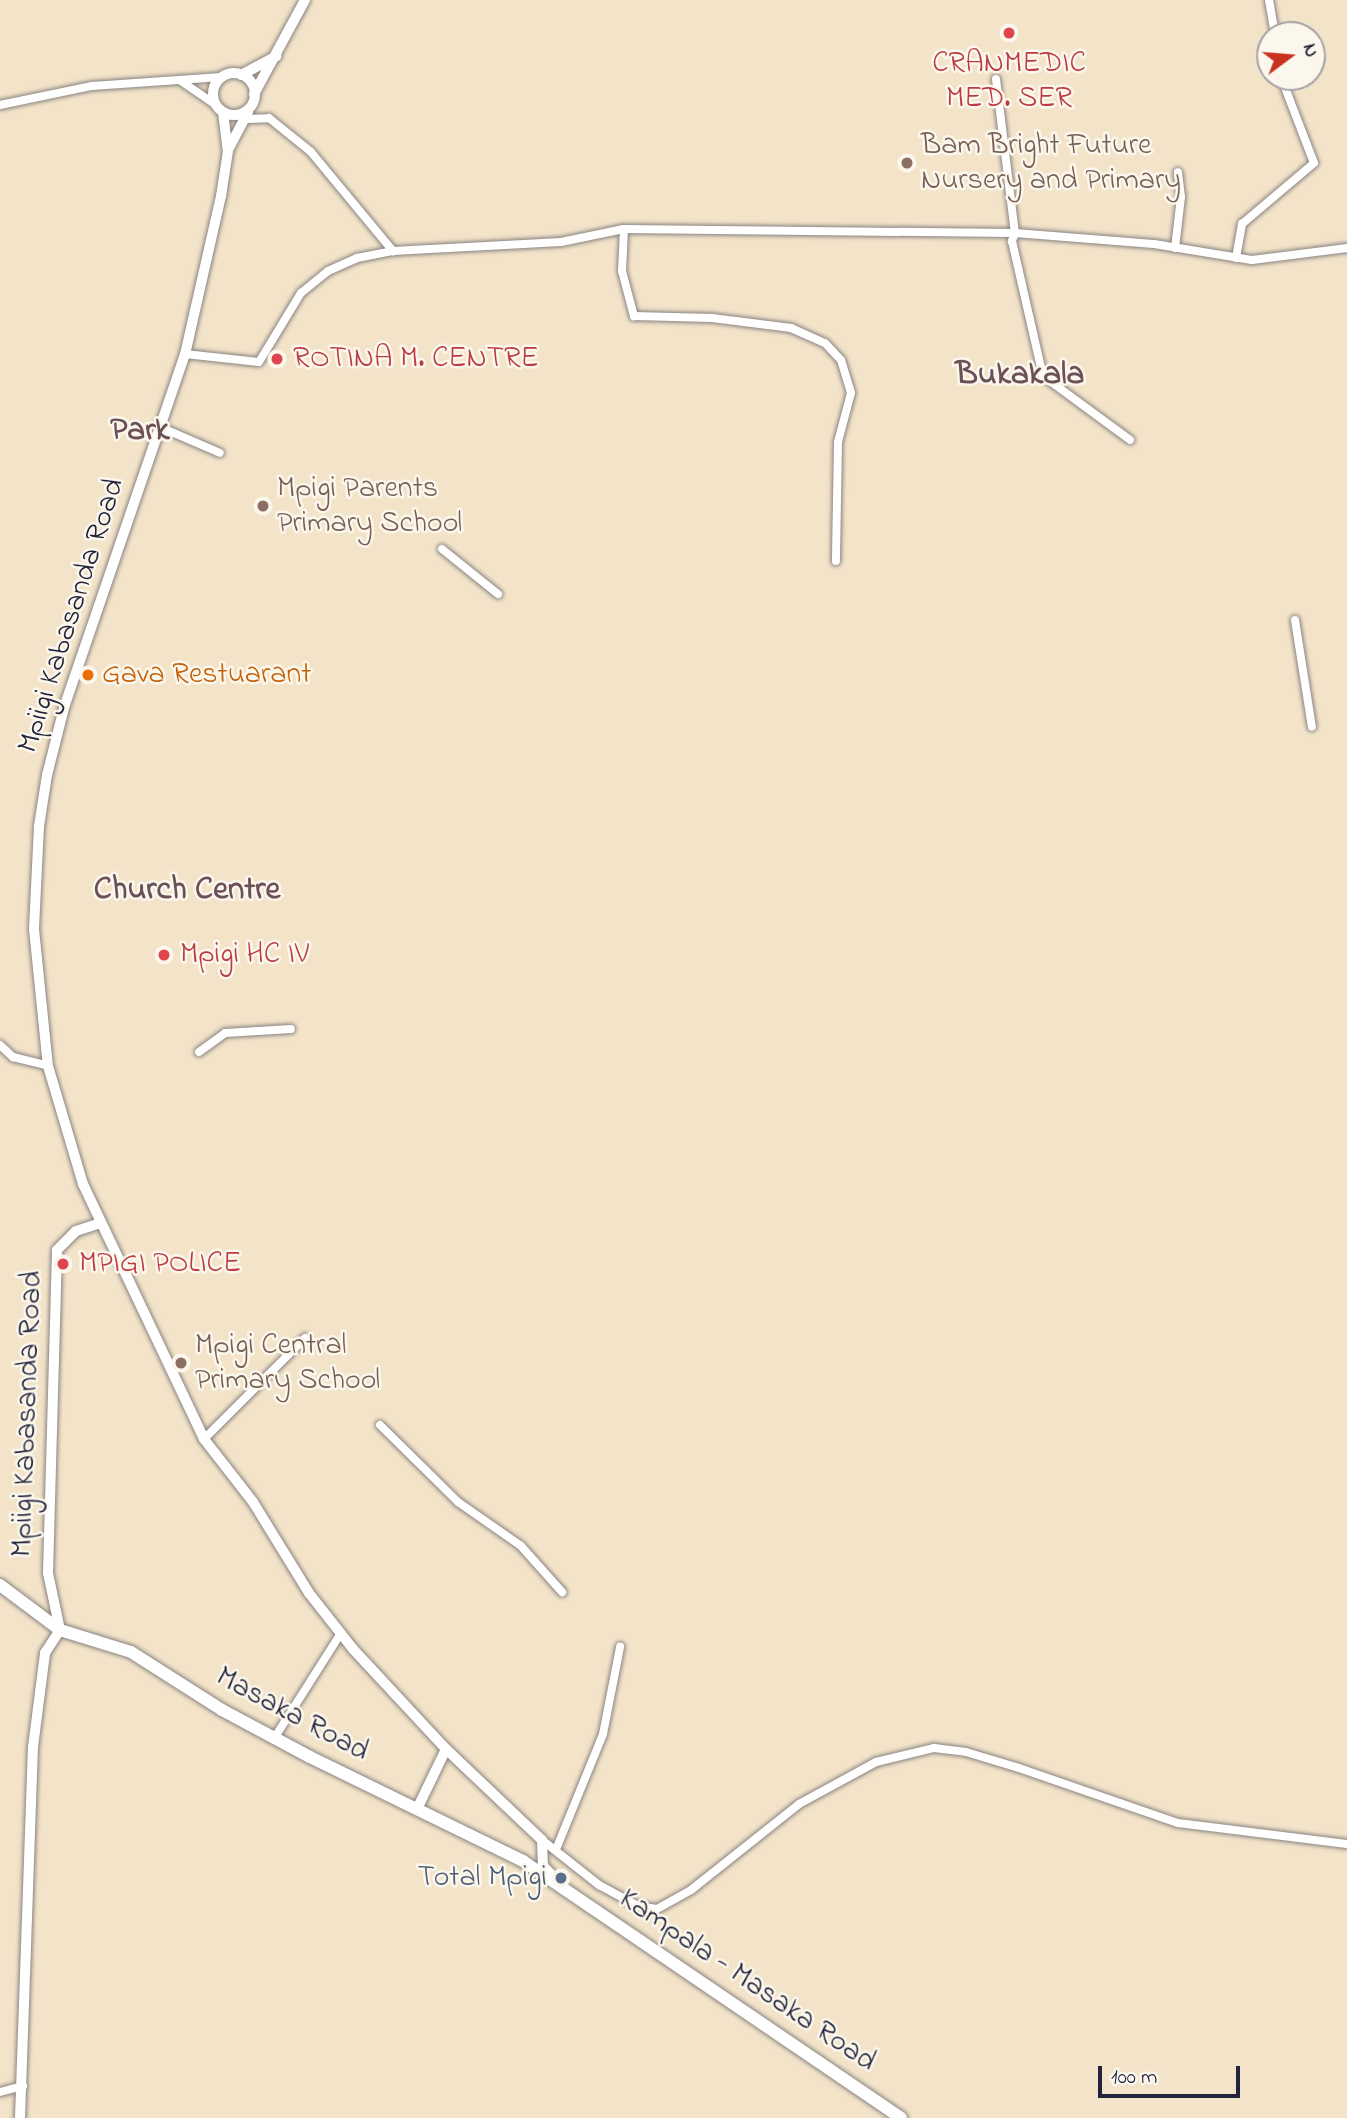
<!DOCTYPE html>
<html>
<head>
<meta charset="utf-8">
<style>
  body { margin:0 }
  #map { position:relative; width:1347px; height:2118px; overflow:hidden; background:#f3e4c9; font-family:"Indie Flower",sans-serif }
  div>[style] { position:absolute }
  .roads { filter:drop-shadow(0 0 2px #8a8382) drop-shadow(0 0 2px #8a8382) }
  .street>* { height:8px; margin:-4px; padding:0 4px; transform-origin:4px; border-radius:4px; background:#fff }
  .secondary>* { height:10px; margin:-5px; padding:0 5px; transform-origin:5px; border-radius:5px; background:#fff }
  .secondary>.ring { margin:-5px; padding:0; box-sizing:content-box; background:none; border:10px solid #fff; border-radius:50% }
  .primary>* { height:12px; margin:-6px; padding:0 6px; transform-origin:6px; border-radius:6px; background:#fff }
  .dots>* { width:19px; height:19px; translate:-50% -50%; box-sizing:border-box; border:4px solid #fbf7ec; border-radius:50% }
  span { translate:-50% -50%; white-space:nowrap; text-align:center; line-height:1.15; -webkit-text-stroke:5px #fbf7ec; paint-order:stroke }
  .health-label { font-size:30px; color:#be3a42 }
  .left { translate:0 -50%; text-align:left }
  .education-label { font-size:30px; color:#785e54 }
  .street-label { font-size:30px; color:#22223b }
  .food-label { font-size:30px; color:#c56008 }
  .service-label { font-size:30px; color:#4e5e75 }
  .right { translate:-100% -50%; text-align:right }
  .quarter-label { font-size:33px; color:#6c5058; font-weight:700 }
  .north { position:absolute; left:1256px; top:21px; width:70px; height:70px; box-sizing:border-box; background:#fbf7ec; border:2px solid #a4a2a5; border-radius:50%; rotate:74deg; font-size:19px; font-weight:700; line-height:28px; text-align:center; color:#22223b }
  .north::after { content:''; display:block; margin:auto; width:24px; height:32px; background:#c8321e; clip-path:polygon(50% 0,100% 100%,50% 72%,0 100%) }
  .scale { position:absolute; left:1098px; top:2066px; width:142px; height:32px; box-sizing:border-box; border:4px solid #22223b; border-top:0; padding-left:9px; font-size:21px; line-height:24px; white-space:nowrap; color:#22223b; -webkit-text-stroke:5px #fbf7ec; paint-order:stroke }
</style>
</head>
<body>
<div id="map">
  <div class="roads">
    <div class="street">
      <div style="left:1269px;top:0;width:36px;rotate:80deg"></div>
      <div style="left:996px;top:79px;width:155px;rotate:83deg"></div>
      <div style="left:1015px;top:233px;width:9px;rotate:111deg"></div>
      <div style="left:1012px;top:241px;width:139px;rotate:77.1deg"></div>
      <div style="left:1043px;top:376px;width:108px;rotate:36.3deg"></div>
      <div style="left:181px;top:81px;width:42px;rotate:34.4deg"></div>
      <div style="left:0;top:105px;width:94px;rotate:-11.7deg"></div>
      <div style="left:92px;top:86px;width:130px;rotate:-4deg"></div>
      <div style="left:245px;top:119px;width:24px;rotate:-2deg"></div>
      <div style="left:269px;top:118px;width:54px;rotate:39deg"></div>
      <div style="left:311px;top:152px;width:129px;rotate:50.4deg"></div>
      <div style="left:624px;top:229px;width:42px;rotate:92.7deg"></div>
      <div style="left:622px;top:271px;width:47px;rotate:75.1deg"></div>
      <div style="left:634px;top:316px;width:78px;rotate:1.5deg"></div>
      <div style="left:712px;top:318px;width:80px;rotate:7.2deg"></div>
      <div style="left:791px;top:328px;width:37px;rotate:24deg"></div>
      <div style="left:825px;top:343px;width:23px;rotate:47deg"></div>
      <div style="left:841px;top:360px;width:34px;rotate:73deg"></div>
      <div style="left:851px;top:393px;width:51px;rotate:104.9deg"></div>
      <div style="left:838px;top:442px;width:119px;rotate:91deg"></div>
      <div style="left:1175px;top:248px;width:51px;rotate:-83.3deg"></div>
      <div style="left:1181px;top:197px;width:25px;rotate:-97deg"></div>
      <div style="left:1236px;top:258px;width:35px;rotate:-80deg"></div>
      <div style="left:1242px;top:224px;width:94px;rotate:-40.3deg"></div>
      <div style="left:1314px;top:163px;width:92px;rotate:-111deg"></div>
      <div style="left:185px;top:354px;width:74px;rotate:6.2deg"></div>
      <div style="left:259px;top:362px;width:81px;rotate:-58.7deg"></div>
      <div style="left:301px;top:293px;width:35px;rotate:-39deg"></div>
      <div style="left:328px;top:271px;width:32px;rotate:-24deg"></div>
      <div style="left:357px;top:258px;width:37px;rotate:-11deg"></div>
      <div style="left:393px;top:251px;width:168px;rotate:-3.1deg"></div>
      <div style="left:561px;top:242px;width:64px;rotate:-11.7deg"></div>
      <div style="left:624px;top:229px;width:391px;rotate:0.6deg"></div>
      <div style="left:1015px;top:233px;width:139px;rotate:4.5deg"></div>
      <div style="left:1154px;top:244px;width:99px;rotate:9.3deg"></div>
      <div style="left:1252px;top:260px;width:96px;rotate:-7.2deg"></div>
      <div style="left:160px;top:427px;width:65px;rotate:23.4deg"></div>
      <div style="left:442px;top:549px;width:72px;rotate:38.8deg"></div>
      <div style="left:1295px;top:620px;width:108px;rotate:81deg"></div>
      <div style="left:0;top:1045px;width:18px;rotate:43deg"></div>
      <div style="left:13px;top:1057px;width:36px;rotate:14deg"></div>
      <div style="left:199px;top:1052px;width:32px;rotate:-36deg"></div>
      <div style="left:225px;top:1033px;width:66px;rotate:-3.5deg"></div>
      <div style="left:380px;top:1425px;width:110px;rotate:44.6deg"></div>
      <div style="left:458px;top:1502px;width:77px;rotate:34.9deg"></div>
      <div style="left:521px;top:1546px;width:62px;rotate:48.3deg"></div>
      <div style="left:204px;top:1439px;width:143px;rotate:-45deg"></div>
      <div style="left:275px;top:1737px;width:123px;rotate:-57.6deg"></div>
      <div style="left:542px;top:1840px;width:73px;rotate:38.3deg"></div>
      <div style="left:599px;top:1885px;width:44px;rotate:28.3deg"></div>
      <div style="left:638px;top:1906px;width:19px;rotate:9deg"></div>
      <div style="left:657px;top:1909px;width:39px;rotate:-29deg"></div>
      <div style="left:691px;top:1890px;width:138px;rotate:-38.5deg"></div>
      <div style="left:799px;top:1804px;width:88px;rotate:-28.6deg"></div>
      <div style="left:876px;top:1762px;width:60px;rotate:-13.6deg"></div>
      <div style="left:934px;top:1748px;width:32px;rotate:7deg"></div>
      <div style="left:966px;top:1752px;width:55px;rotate:16.8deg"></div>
      <div style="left:1019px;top:1768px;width:168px;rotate:19.1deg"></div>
      <div style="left:1178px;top:1823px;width:170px;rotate:7.1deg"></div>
      <div style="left:557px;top:1847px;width:122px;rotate:-67.8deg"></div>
      <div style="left:603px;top:1734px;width:89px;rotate:-78.9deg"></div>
      <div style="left:0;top:2092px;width:24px;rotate:-15deg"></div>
    </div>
    <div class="secondary">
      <div class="ring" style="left:213px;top:73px;width:32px;height:32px"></div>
      <div style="left:241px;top:75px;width:40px;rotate:-28deg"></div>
      <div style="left:254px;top:94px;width:107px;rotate:-61.5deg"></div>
      <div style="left:223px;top:112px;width:39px;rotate:83deg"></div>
      <div style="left:228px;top:151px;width:46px;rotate:98.8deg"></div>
      <div style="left:221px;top:196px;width:162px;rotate:102.8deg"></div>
      <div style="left:185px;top:354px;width:370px;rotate:108.9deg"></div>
      <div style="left:65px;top:704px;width:73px;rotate:104.2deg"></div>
      <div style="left:47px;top:775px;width:52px;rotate:98.9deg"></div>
      <div style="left:39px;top:826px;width:103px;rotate:92.8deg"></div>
      <div style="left:34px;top:929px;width:138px;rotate:84.2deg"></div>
      <div style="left:48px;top:1066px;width:123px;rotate:73.5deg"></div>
      <div style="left:83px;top:1184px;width:282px;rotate:64.6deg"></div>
      <div style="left:204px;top:1439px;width:80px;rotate:52.1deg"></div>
      <div style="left:253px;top:1502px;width:107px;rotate:58.4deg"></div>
      <div style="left:309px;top:1593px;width:71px;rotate:51.8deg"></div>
      <div style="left:353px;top:1649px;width:137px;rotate:47.1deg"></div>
      <div style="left:446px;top:1749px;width:132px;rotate:43.5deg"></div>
      <div style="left:542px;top:1840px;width:26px;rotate:88deg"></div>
      <div style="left:543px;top:1866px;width:17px;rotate:45deg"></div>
      <div style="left:228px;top:150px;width:43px;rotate:-62.2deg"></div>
      <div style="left:418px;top:1807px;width:64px;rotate:-64.2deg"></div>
      <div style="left:20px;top:2118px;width:371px;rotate:-88deg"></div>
      <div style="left:33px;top:1747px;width:95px;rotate:-82.7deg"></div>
      <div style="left:45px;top:1653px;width:27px;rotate:-57deg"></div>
      <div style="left:60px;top:1630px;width:58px;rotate:-101.9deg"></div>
      <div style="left:48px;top:1573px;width:323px;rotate:-88.4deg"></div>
      <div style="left:57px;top:1250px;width:27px;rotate:-45deg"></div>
      <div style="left:76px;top:1231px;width:25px;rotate:-18deg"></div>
    </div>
    <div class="primary">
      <div style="left:0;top:1585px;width:75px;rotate:36.9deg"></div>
      <div style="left:60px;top:1630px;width:74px;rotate:17.2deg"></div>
      <div style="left:131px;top:1652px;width:108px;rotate:32.5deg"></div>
      <div style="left:222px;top:1710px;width:100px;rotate:28.1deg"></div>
      <div style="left:310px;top:1757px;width:237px;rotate:26deg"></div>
      <div style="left:523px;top:1861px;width:457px;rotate:34.2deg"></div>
    </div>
  </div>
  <div class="dots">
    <div style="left:1009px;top:33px;background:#e0444e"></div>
    <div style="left:907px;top:163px;background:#8d6e63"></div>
    <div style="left:277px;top:359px;background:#e0444e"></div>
    <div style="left:263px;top:506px;background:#8d6e63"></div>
    <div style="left:88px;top:675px;background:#e8710a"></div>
    <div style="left:164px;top:955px;background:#e0444e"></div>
    <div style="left:63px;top:1264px;background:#e0444e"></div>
    <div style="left:181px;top:1363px;background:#8d6e63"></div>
    <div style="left:561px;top:1878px;background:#5c6f8a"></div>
  </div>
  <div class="health-label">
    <span style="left:1009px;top:81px">CRANMEDIC<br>MED. SER</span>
    <span class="left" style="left:293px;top:359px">ROTINA M. CENTRE</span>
    <span class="left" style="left:180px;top:955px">Mpigi HC IV</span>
    <span class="left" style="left:79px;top:1264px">MPIGI POLICE</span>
  </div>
  <div class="education-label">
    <span class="left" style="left:921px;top:163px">Bam Bright Future<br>Nursery and Primary</span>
    <span class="left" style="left:277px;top:506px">Mpigi Parents<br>Primary School</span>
    <span class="left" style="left:195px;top:1363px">Mpigi Central<br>Primary School</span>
  </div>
  <div class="street-label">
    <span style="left:72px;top:616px;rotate:-72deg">Mpiigi Kabasanda Road</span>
    <span style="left:28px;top:1414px;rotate:-88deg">Mpiigi Kabasanda Road</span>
    <span style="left:292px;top:1715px;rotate:28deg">Masaka Road</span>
    <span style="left:747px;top:1981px;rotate:34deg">Kampala - Masaka Road</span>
  </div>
  <div class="food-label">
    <span class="left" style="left:102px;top:675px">Gava Restuarant</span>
  </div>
  <div class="service-label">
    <span class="right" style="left:547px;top:1878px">Total Mpigi</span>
  </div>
  <div class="quarter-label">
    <span style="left:1020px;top:376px">Bukakala</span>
    <span style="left:140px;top:432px">Park</span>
    <span style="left:187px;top:891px">Church Centre</span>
  </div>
  <div class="north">N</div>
  <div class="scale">100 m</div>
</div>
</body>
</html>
